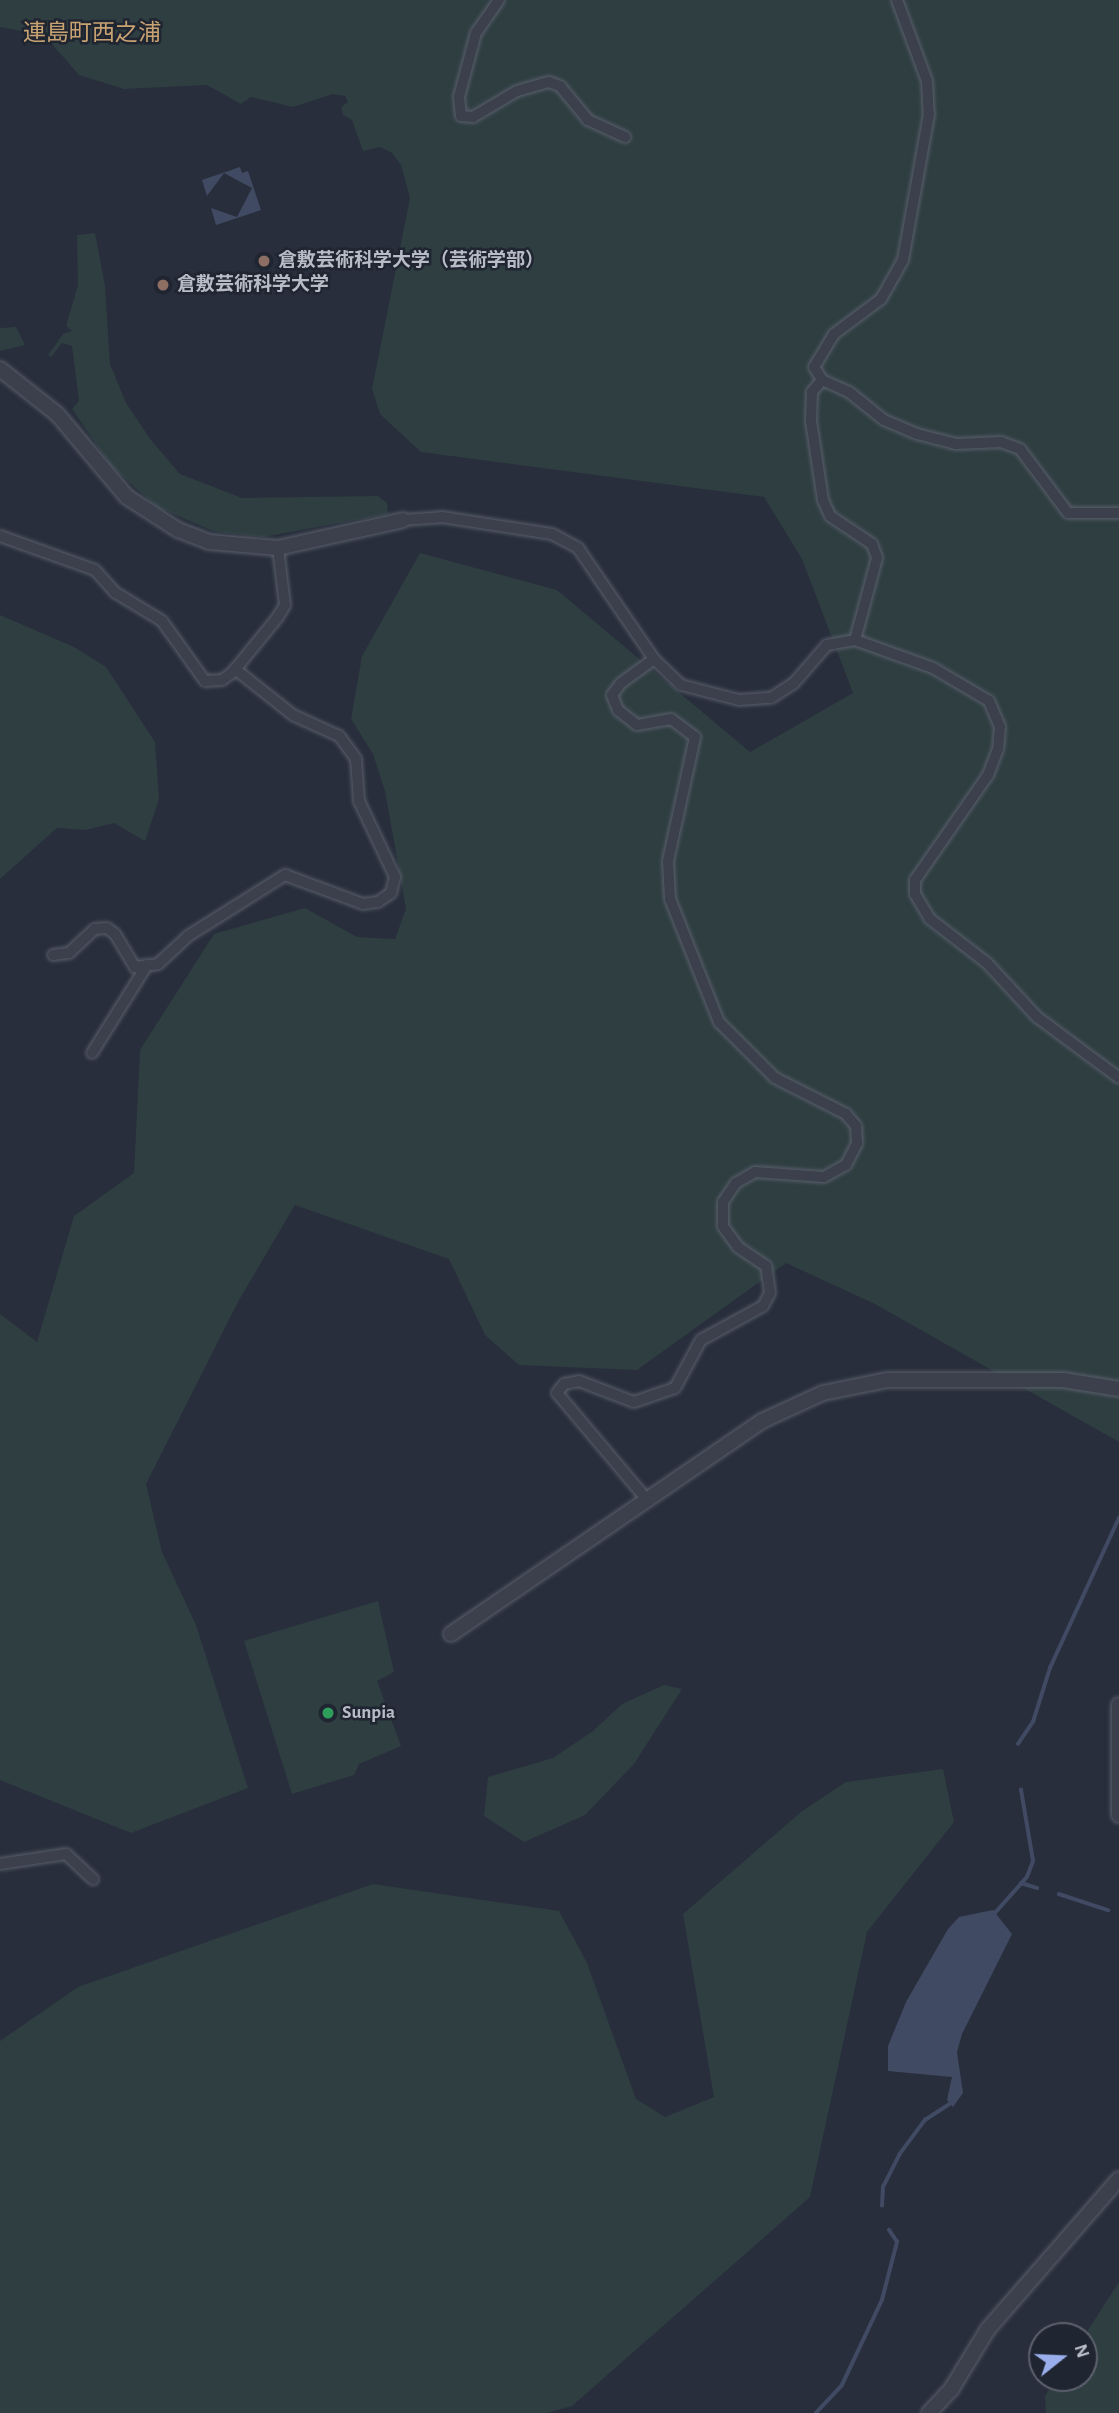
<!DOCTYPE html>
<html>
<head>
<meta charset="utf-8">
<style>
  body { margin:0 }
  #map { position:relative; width:1119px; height:2413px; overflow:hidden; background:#282e3c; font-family:"Alegreya Sans","Noto Sans JP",sans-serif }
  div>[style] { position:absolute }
  .green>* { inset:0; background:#2e3e41 }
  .water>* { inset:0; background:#404a63 }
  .stream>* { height:3.5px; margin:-1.75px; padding:0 1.75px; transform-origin:1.75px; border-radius:1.75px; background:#404a63 }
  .roads { filter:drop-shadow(0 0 2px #595e6a) drop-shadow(0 0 2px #595e6a) }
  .minor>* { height:10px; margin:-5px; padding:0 5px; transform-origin:5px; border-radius:5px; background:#3c404d }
  .tertiary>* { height:14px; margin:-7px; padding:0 7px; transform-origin:7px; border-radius:7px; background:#3c404d }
  .dots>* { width:19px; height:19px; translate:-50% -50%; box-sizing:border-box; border:4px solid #202532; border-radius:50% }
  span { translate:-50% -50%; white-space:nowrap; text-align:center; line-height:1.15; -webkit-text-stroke:5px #202532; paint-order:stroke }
  .poi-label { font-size:19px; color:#b8bcc7; font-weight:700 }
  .left { translate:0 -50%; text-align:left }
  .quarter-label { font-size:23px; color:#c8a372 }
  .north { position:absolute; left:1028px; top:2322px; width:70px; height:70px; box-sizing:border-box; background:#202532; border:2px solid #5d616e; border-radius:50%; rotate:72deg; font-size:19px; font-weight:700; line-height:28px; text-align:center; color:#b8bcc7 }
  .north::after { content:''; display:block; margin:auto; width:24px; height:32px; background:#99aeeb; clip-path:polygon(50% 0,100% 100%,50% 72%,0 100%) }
</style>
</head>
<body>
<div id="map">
  <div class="green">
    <div style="clip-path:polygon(0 0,1119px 0,1119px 1442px,875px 1304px,786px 1263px,637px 1370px,519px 1365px,485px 1335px,449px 1259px,295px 1205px,239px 1300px,146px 1484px,162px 1552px,196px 1625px,248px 1788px,131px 1833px,0 1780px,0 1314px,37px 1342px,74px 1216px,134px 1173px,140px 1050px,214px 934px,305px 908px,357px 937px,395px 939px,406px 909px,385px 791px,373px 754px,351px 719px,362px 656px,420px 553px,557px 590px,750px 752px,853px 693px,802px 559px,764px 497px,421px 452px,380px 414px,372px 389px,410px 198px,401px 165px,392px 153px,380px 147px,363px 151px,352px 120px,343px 115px,341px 107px,348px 102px,345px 96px,333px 94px,293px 107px,251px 97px,241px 104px,207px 85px,124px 89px,79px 75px,44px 35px,0 27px)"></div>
    <div style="clip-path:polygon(95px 233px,105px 286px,110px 364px,126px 403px,151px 440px,180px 474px,242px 498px,378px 496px,387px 503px,388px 514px,263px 537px,216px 532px,157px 507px,111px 466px,72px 409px,79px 401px,72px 346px,62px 343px,51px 357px,48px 355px,63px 334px,72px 331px,66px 326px,78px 285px,77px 235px)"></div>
    <div style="clip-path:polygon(16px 327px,25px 345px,0 351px,0 328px)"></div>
    <div style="clip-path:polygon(0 615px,74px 647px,106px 667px,155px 742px,159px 799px,145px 841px,114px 823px,86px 830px,57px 828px,0 879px)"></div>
    <div style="clip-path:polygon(378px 1601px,394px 1672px,377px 1681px,401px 1746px,359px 1764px,354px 1775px,292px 1794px,244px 1641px)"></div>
    <div style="clip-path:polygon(664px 1685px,682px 1689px,634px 1764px,585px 1815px,524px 1842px,484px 1816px,488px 1777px,553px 1758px,593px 1731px,622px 1704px)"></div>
    <div style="clip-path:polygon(943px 1769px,954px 1822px,867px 1932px,810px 2197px,572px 2406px,547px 2413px,0 2413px,0 2041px,78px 1987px,373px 1884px,559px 1911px,587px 1963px,636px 2099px,665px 2117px,714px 2097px,683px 1914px,801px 1812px,846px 1782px)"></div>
    <div style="clip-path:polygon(1119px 2282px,1119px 2413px,1046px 2413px,1045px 2396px,1056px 2378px,1084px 2378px,1084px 2336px)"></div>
  </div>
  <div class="water">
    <div style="clip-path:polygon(240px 167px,242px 173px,248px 171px,261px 210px,216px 225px,211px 208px,237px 217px,252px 188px,224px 173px,207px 196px,202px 180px)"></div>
    <div style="clip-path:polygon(993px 1910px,1012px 1934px,962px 2034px,957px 2052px,963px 2093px,953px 2107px,947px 2100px,952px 2077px,888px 2071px,888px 2046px,906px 2002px,948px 1929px,959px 1917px)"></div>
  </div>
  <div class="stream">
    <div style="left:1018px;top:1744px;width:27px;rotate:-56deg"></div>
    <div style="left:1033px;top:1722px;width:57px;rotate:-72.5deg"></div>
    <div style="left:1050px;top:1668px;width:165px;rotate:-65.3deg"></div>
    <div style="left:1021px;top:1883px;width:17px;rotate:17deg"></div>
    <div style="left:1059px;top:1894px;width:52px;rotate:18.1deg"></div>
    <div style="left:995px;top:1913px;width:48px;rotate:-48.4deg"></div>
    <div style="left:1027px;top:1877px;width:17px;rotate:-69deg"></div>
    <div style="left:1033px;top:1861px;width:72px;rotate:-99.6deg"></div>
    <div style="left:882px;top:2206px;width:19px;rotate:-87deg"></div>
    <div style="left:883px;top:2187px;width:36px;rotate:-63deg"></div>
    <div style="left:899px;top:2155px;width:44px;rotate:-53.4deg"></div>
    <div style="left:925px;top:2120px;width:33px;rotate:-33deg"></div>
    <div style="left:816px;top:2413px;width:38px;rotate:-47deg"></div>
    <div style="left:842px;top:2385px;width:94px;rotate:-64.8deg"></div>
    <div style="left:882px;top:2300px;width:60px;rotate:-75.5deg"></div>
    <div style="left:897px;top:2242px;width:14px;rotate:-124deg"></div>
  </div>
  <div class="roads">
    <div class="minor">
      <div style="left:499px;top:0;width:40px;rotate:124.9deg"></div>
      <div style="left:476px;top:33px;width:66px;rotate:104.9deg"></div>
      <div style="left:459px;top:97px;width:19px;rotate:84deg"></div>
      <div style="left:461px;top:116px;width:12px;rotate:5deg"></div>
      <div style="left:473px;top:117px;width:51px;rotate:-30.6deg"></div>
      <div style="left:517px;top:91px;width:33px;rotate:-16deg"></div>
      <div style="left:549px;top:82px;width:12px;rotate:20deg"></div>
      <div style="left:560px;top:86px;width:44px;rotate:50.5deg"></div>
      <div style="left:588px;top:120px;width:41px;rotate:24.7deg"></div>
      <div style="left:897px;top:0;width:86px;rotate:69.7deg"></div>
      <div style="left:927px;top:81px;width:33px;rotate:87deg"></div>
      <div style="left:929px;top:114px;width:148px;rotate:100.1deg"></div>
      <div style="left:903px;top:260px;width:45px;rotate:119.4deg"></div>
      <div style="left:881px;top:299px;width:59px;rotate:143.3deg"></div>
      <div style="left:834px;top:334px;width:39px;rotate:121deg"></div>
      <div style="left:814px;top:367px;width:15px;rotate:58deg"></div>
      <div style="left:822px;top:380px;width:30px;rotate:24deg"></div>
      <div style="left:849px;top:392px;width:45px;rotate:38.7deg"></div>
      <div style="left:884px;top:420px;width:36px;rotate:23deg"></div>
      <div style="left:917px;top:434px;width:40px;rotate:14.4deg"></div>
      <div style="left:956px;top:444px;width:45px;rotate:-2.5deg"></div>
      <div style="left:1001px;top:442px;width:20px;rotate:20deg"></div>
      <div style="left:1020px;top:449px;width:80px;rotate:53.1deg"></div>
      <div style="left:1068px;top:513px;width:51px"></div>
      <div style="left:822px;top:380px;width:16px;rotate:130deg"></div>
      <div style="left:812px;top:392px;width:29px;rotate:92deg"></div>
      <div style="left:811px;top:421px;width:80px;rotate:81.4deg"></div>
      <div style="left:823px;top:500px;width:17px;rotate:66deg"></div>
      <div style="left:830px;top:516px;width:50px;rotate:33.7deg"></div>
      <div style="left:872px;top:544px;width:15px;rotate:70deg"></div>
      <div style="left:877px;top:558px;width:85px;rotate:105deg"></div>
      <div style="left:403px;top:520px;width:39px;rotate:-4deg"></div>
      <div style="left:442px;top:517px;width:111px;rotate:8.8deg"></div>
      <div style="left:552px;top:534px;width:30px;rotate:28deg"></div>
      <div style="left:578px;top:548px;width:135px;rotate:55.6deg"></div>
      <div style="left:654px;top:659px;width:37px;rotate:44deg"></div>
      <div style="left:681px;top:685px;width:60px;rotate:14.5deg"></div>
      <div style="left:739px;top:700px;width:32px;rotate:-4deg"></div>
      <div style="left:771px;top:698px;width:27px;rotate:-33deg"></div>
      <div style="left:794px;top:683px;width:50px;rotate:-49deg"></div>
      <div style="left:827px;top:645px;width:28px;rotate:-10deg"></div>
      <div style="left:855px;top:640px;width:83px;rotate:19.7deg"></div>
      <div style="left:933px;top:668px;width:65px;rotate:30.5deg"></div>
      <div style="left:989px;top:701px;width:28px;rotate:67deg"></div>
      <div style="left:1000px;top:727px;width:22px;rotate:95deg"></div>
      <div style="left:998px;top:749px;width:28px;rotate:111deg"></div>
      <div style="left:988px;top:775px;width:128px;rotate:124.8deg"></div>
      <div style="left:915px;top:880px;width:14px;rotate:90deg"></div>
      <div style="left:915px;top:894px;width:29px;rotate:59deg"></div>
      <div style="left:930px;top:919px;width:72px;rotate:37.7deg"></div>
      <div style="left:987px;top:963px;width:74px;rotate:47.2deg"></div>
      <div style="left:1037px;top:1017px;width:102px;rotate:36.6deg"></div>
      <div style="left:0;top:536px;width:101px;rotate:19.7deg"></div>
      <div style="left:95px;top:570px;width:31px;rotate:48deg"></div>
      <div style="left:116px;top:593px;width:54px;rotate:31.3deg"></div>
      <div style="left:162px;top:621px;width:74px;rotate:54.4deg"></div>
      <div style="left:205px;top:681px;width:17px;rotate:-3deg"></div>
      <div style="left:222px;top:680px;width:14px;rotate:-36deg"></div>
      <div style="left:233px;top:672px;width:70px;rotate:-50.8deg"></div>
      <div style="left:277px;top:618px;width:15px;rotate:-58deg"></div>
      <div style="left:285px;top:605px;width:57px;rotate:-97deg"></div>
      <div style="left:53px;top:955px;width:16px;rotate:-7deg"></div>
      <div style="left:69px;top:953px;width:35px;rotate:-43deg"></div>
      <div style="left:95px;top:929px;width:12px;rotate:-5deg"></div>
      <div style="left:107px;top:928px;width:10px;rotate:37deg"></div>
      <div style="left:115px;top:934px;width:39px;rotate:59deg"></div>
      <div style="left:135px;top:967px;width:23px;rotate:-7deg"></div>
      <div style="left:158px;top:964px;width:41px;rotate:-43deg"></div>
      <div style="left:188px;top:936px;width:115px;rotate:-32.2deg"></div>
      <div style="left:285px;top:875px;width:83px;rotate:20.4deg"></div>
      <div style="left:363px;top:904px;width:15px;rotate:-8deg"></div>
      <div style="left:378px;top:902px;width:16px;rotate:-35deg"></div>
      <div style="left:391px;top:893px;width:16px;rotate:-76deg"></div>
      <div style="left:395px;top:877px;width:84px;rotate:-115.3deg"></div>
      <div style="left:359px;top:801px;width:42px;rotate:-94.1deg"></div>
      <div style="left:356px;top:759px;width:29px;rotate:-126deg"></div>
      <div style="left:339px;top:736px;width:51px;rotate:-155.5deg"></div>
      <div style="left:293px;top:715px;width:74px;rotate:-141.6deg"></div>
      <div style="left:92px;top:1053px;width:104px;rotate:-58deg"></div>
      <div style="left:648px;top:1501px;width:141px;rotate:-130.1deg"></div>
      <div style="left:557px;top:1393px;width:11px;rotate:-52deg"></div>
      <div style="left:564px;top:1384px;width:15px;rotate:-11deg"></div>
      <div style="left:579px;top:1381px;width:59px;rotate:20.9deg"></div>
      <div style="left:634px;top:1402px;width:43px;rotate:-18.9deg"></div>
      <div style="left:675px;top:1388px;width:55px;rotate:-61.6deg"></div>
      <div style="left:701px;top:1340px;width:71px;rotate:-28.7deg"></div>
      <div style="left:763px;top:1306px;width:15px;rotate:-62deg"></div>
      <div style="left:770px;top:1293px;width:27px;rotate:-98deg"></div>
      <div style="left:766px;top:1266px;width:34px;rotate:-146deg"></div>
      <div style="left:738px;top:1247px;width:26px;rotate:-126deg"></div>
      <div style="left:723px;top:1226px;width:24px;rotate:-90deg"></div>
      <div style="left:723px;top:1202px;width:23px;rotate:-56deg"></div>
      <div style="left:736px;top:1183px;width:22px;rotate:-30deg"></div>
      <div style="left:755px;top:1172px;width:69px;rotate:4.1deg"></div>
      <div style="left:824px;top:1177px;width:25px;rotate:-29deg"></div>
      <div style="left:846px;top:1165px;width:25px;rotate:-63deg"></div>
      <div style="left:857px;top:1143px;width:17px;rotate:-93deg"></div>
      <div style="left:856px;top:1126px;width:16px;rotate:-130deg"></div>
      <div style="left:846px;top:1114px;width:80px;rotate:-153.1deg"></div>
      <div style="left:775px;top:1078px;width:79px;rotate:-135deg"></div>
      <div style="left:719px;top:1022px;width:132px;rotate:-111.7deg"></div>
      <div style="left:670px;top:899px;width:38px;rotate:-93deg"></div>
      <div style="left:668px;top:861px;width:127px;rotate:-77.7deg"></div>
      <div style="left:695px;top:737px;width:30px;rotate:-143deg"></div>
      <div style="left:671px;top:719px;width:35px;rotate:170deg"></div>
      <div style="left:637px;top:725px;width:24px;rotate:-142deg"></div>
      <div style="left:618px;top:710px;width:16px;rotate:-112deg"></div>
      <div style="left:612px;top:695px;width:15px;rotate:-53deg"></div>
      <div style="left:621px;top:683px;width:41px;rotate:-36deg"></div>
      <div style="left:0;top:1864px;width:67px;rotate:-8.6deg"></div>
      <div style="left:66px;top:1854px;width:37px;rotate:43deg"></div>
    </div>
    <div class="tertiary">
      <div style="left:0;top:369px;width:73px;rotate:38.3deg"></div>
      <div style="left:57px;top:414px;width:109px;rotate:49.9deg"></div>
      <div style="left:127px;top:497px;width:61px;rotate:32.9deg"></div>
      <div style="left:178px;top:530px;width:33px;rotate:21deg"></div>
      <div style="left:209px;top:542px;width:69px;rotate:5deg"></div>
      <div style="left:278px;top:548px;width:128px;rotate:-12.6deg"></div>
      <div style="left:451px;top:1634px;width:377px;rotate:-34.4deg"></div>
      <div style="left:762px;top:1421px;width:67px;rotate:-24.7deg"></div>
      <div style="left:823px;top:1393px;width:65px;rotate:-11.5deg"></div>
      <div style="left:887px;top:1380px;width:176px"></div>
      <div style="left:1063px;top:1380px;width:57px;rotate:9.1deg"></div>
      <div style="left:1119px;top:1705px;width:110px;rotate:90deg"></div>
      <div style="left:929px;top:2413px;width:34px;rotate:-47deg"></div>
      <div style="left:952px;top:2388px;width:69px;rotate:-58.6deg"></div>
      <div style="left:988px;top:2329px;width:199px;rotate:-48.9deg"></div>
    </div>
  </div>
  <div class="dots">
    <div style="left:264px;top:261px;background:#8d6e63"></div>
    <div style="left:163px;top:285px;background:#8d6e63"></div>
    <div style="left:328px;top:1713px;background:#2e9e5b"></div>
  </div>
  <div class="poi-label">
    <span class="left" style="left:278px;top:261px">倉敷芸術科学大学（芸術学部）</span>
    <span class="left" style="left:177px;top:285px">倉敷芸術科学大学</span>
    <span class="left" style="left:342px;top:1713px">Sunpia</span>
  </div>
  <div class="quarter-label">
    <span style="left:92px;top:34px">連島町西之浦</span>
  </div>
  <div class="north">N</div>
</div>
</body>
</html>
